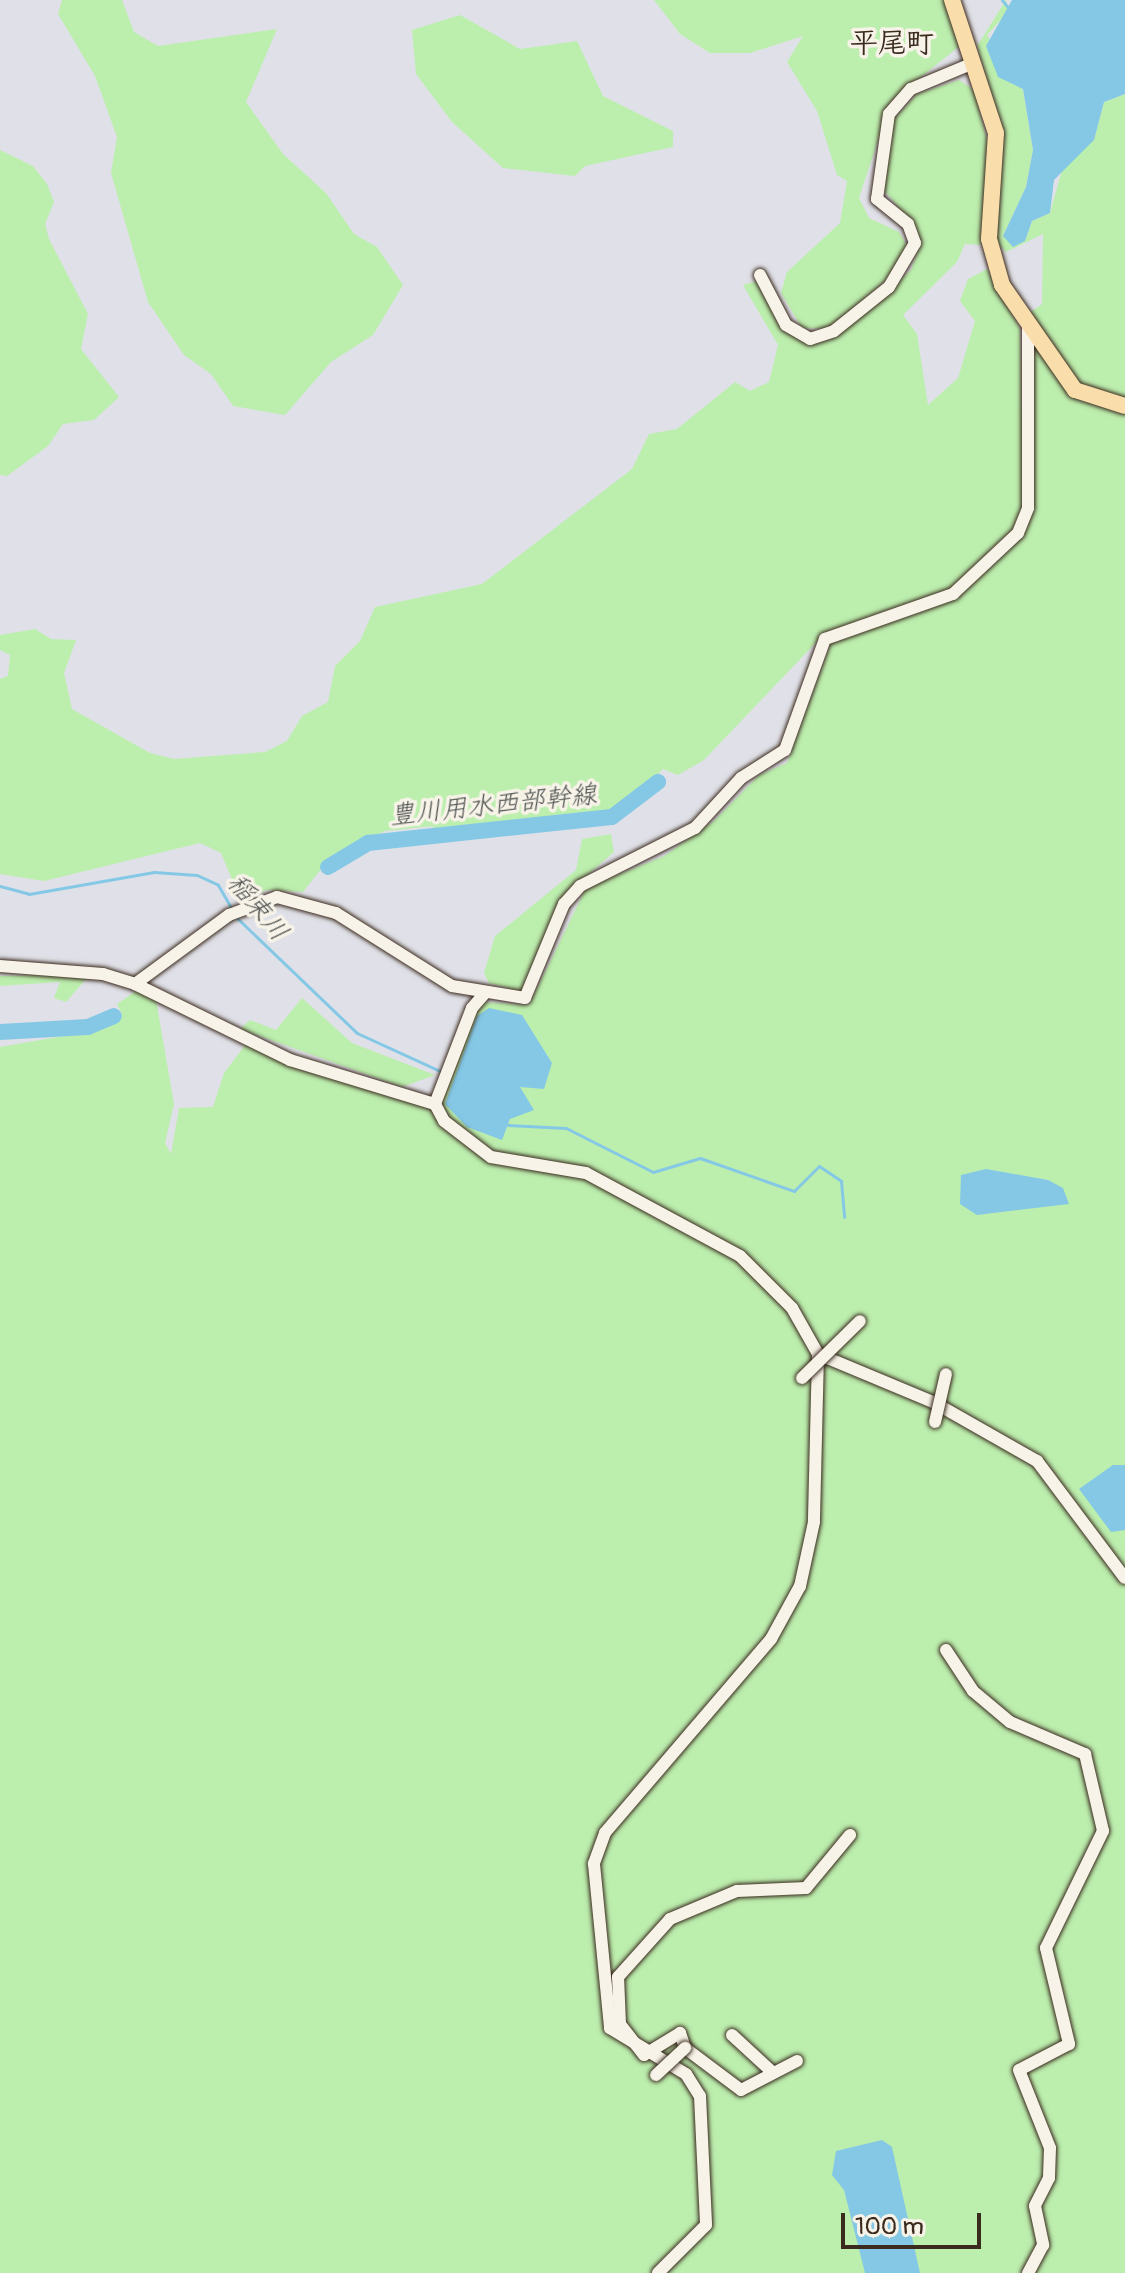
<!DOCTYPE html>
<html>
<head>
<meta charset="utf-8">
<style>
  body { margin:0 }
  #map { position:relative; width:1125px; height:2273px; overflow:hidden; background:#e0e1e8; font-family:Pangolin,"Klee One",sans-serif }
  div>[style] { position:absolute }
  .green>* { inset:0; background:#bceeae }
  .water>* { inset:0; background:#85c8e6 }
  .stream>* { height:3px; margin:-1.5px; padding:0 1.5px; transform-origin:1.5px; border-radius:1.5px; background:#85c8e6 }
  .river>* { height:16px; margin:-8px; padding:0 8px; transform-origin:8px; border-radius:8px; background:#85c8e6 }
  .roads { filter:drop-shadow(0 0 2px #3b2a1e) drop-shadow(0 0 2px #3b2a1e) }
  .minor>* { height:12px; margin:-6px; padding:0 6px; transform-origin:6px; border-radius:6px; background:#f7f3e8 }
  .major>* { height:16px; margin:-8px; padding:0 8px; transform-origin:8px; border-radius:8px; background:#f9deab }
  .bridges { filter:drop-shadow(0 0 2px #3b2a1e) drop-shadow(0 0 2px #3b2a1e) }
  .minor-bridge>* { height:12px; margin:-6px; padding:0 6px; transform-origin:6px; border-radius:6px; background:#f7f3e8 }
  span { translate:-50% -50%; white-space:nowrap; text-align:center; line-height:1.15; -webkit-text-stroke:7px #f7f3e8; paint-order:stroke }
  .water-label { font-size:26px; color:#4e5250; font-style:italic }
  .quarter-label { font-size:28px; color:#3b2a1e; font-weight:700 }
  .scale { position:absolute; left:841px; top:2213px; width:140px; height:36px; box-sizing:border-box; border:4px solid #3b2a1e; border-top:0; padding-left:10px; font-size:24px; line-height:28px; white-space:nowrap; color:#3b2a1e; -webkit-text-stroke:6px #f7f3e8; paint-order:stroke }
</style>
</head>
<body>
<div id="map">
  <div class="green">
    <div style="clip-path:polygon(62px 0,122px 0,134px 32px,158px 46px,277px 29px,246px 102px,283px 154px,326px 193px,354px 234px,377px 247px,403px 285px,373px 335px,331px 362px,285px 415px,233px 406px,211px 374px,184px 355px,148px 302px,111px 173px,117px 137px,95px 76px,58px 14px)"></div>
    <div style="clip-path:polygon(654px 0,947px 0,961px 45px,891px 101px,859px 198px,869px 218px,899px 232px,910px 251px,897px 271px,829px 329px,802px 328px,781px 293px,787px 272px,840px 223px,847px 181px,837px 175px,817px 111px,787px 62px,803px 36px,750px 53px,710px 53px,680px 34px)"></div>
    <div style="clip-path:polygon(1006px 0,1009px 11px,987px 35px,1023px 90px,1033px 150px,1026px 187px,1003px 236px,1025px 241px,1032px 221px,1050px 213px,1064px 163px,1094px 139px,1104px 102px,1125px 94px,1125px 401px,1081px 387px,1026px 315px,1042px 304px,1043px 234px,1006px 252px,992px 238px,1004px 134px,977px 46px)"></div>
    <div style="clip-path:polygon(460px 15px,520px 49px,577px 41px,603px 96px,673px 131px,673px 147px,585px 166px,575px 176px,503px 168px,452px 122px,416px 74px,412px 30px)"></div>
    <div style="clip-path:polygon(959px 80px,974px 90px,990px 152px,981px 245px,965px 244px,957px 262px,903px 315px,917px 334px,928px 405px,958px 378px,975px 321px,960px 301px,968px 279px,987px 269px,1020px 329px,1024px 511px,1014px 533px,957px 588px,826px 632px,704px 760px,678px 775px,663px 769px,617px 813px,433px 833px,433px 826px,385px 831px,332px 855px,303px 892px,267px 890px,241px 901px,221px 853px,200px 843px,44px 881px,0 874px,0 679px,8px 676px,10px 655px,0 650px,0 635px,35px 629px,51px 639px,76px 640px,64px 673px,72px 709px,150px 753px,174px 759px,265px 752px,287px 741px,302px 716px,328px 702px,335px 666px,360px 641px,375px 607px,482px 584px,632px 469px,649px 434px,677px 429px,735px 382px,750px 391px,769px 382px,778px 345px,743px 285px,756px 281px,781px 329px,808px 342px,831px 338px,911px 270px,919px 248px,916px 228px,883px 189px,894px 119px,917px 94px)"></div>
    <div style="clip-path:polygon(0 150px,33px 166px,47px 184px,54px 202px,45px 224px,49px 239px,88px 314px,81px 349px,119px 397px,94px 420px,63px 424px,48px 446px,7px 476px,0 475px)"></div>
    <div style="clip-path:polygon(1034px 344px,1070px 391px,1125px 411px,1125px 2273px,0 2273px,0 1047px,104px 1029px,122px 1014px,117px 1004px,136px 991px,156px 1000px,174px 1104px,165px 1143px,171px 1154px,179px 1108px,213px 1107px,224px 1073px,246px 1044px,431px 1108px,479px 1002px,529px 1005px,586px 888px,664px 856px,715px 820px,759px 775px,787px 763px,832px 640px,939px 605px,1024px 527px)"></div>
    <div style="clip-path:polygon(611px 834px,614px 852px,577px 884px,524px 992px,489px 983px,484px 973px,495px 936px,576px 870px,582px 839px)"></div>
    <div style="clip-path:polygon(82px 974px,86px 979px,66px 1002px,54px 998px,60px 982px,0 986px,0 976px)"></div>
    <div style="clip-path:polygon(302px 998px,352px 1043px,435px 1075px,402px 1087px,240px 1029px,250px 1020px,276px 1030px)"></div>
  </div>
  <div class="water">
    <div style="clip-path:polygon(1012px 0,1125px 0,1125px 94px,1104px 102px,1094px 140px,1054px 180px,1050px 213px,1032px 221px,1025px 241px,1013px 247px,1003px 236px,1026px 187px,1033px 150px,1023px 89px,998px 77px,986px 46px)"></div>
    <div style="clip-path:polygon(489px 1008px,522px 1015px,552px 1063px,544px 1089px,520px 1087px,534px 1110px,510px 1119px,502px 1140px,467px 1127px,445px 1104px,477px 1016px)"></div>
    <div style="clip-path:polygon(986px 1169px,1048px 1180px,1063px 1188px,1069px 1204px,977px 1215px,960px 1204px,961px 1175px)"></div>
    <div style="clip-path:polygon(1113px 1465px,1125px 1465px,1125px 1530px,1111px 1532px,1079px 1489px)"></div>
    <div style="clip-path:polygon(882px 2140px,892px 2147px,920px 2273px,865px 2273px,844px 2190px,832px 2175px,836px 2151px)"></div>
  </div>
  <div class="stream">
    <div style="left:1002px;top:0;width:13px;rotate:51deg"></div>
    <div style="left:0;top:886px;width:30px;rotate:15deg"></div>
    <div style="left:29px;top:894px;width:127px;rotate:-10deg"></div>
    <div style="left:154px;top:872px;width:43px;rotate:4deg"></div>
    <div style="left:197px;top:875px;width:23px;rotate:25deg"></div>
    <div style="left:218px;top:885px;width:30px;rotate:60deg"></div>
    <div style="left:237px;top:918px;width:166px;rotate:43.8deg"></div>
    <div style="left:357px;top:1033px;width:94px;rotate:24.6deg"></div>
    <div style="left:508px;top:1125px;width:58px;rotate:3deg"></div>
    <div style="left:566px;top:1128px;width:97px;rotate:26.8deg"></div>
    <div style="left:653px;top:1172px;width:49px;rotate:-16.6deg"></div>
    <div style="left:700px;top:1158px;width:100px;rotate:19.3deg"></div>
    <div style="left:794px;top:1191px;width:35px;rotate:-45deg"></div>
    <div style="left:819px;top:1166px;width:27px;rotate:34deg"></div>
    <div style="left:841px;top:1181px;width:36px;rotate:85deg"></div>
  </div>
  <div class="river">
    <div style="left:328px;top:867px;width:47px;rotate:-31deg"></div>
    <div style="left:368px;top:843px;width:245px;rotate:-6.1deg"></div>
    <div style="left:612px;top:817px;width:58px;rotate:-37.3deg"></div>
    <div style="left:0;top:1032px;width:88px;rotate:-3.3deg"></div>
    <div style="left:88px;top:1027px;width:28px;rotate:-23deg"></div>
  </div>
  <div class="roads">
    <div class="minor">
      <div style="left:760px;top:275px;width:56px;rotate:62.5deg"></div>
      <div style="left:786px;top:325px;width:28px;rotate:30deg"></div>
      <div style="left:810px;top:339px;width:25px;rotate:-18deg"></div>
      <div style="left:834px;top:331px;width:70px;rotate:-38.7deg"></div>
      <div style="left:889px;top:287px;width:51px;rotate:-59.4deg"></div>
      <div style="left:915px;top:243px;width:20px;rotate:-110deg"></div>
      <div style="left:908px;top:224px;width:40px;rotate:-141deg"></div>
      <div style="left:877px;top:199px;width:86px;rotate:-82deg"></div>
      <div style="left:889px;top:114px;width:33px;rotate:-49deg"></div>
      <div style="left:911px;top:89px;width:65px;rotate:-22.6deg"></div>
      <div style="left:0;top:966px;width:103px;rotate:4.4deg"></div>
      <div style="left:103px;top:974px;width:34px;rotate:17deg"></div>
      <div style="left:135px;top:984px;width:173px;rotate:26.1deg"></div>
      <div style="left:290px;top:1060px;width:152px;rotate:16.9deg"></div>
      <div style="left:135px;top:984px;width:117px;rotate:-36.3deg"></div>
      <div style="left:229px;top:915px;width:51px;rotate:-20.6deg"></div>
      <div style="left:277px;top:897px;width:61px;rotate:15.2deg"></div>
      <div style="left:336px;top:913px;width:137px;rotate:32.2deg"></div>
      <div style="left:452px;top:986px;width:74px;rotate:9.3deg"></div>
      <div style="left:525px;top:998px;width:102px;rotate:-67.5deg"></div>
      <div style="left:564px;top:904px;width:24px;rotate:-48deg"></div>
      <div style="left:580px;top:886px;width:129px;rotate:-26.8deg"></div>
      <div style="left:695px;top:828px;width:68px;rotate:-47.4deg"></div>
      <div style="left:741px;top:778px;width:52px;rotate:-32.5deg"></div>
      <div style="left:785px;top:750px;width:118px;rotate:-70.2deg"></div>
      <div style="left:825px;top:639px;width:136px;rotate:-19.4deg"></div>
      <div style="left:953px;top:594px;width:89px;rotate:-43.2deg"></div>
      <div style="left:1018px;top:533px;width:27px;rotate:-68deg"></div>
      <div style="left:1028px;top:508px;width:180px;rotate:-90deg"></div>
      <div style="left:485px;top:993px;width:20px;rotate:131deg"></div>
      <div style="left:472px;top:1008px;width:103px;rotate:111.1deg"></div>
      <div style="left:435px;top:1104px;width:19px;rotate:62deg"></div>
      <div style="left:444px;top:1121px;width:59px;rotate:37.5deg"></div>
      <div style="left:491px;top:1157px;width:96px;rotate:9.6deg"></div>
      <div style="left:586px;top:1173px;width:175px;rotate:28.3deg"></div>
      <div style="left:740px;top:1256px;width:74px;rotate:45deg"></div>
      <div style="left:792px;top:1308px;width:53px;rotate:60.5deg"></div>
      <div style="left:818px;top:1354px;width:168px;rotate:91.4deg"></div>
      <div style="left:814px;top:1522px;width:66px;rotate:102.3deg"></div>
      <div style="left:800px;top:1586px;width:60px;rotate:118.7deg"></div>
      <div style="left:771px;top:1639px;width:255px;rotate:130.6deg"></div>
      <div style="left:605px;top:1833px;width:33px;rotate:110deg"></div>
      <div style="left:594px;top:1864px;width:165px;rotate:84.4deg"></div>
      <div style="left:610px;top:2028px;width:89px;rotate:31.2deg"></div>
      <div style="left:686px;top:2074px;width:26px;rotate:58deg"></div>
      <div style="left:700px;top:2096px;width:129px;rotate:87.3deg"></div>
      <div style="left:706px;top:2225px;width:68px;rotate:135deg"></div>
      <div style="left:818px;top:1354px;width:125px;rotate:22.7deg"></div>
      <div style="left:933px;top:1402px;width:120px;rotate:29.6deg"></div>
      <div style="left:1037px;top:1461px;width:146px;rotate:53.1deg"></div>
      <div style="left:946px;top:1650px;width:49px;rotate:56.6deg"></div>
      <div style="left:973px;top:1691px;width:48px;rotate:40deg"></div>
      <div style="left:1010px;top:1722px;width:82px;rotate:23.1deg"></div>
      <div style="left:1085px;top:1754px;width:79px;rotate:76.8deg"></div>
      <div style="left:1103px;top:1831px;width:130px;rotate:116deg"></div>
      <div style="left:1046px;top:1948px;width:99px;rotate:76.5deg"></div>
      <div style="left:1069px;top:2044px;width:56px;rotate:152.5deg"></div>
      <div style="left:1019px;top:2070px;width:84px;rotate:68.3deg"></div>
      <div style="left:1050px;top:2148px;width:30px;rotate:92deg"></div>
      <div style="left:1049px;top:2178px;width:31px;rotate:117deg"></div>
      <div style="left:1035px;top:2206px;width:40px;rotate:78deg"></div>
      <div style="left:1043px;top:2245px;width:32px;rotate:118deg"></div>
      <div style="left:732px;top:2035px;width:53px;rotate:42.7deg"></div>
      <div style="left:797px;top:2061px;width:63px;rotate:152.6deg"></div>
      <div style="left:741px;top:2090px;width:70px;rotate:-143.1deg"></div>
      <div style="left:685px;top:2048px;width:16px;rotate:-108deg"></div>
      <div style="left:680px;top:2033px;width:42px;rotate:148.6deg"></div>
      <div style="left:644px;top:2055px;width:39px;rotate:-128deg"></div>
      <div style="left:620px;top:2024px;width:47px;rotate:-92.4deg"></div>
      <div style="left:618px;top:1977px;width:78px;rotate:-48.1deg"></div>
      <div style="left:670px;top:1919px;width:73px;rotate:-22.7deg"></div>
      <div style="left:737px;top:1891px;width:69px;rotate:-2.5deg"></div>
      <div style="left:806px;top:1888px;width:69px;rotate:-50.3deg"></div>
    </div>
    <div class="major">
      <div style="left:952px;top:0;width:140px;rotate:71.7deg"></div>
      <div style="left:996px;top:133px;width:106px;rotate:93.8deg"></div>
      <div style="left:989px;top:239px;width:48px;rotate:74.2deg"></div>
      <div style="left:1002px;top:285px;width:128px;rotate:55.2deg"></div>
      <div style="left:1075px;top:390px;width:52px;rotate:17.7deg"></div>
    </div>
  </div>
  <div class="bridges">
    <div class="minor-bridge">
      <div style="left:802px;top:1378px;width:81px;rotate:-44.5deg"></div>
      <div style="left:935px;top:1422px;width:49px;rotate:-77.1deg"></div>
      <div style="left:656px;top:2075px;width:40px;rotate:-43deg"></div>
    </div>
  </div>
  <div class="water-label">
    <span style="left:493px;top:806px;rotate:-6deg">豊川用水西部幹線</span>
    <span style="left:257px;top:908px;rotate:50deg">稲束川</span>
  </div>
  <div class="quarter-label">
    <span style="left:892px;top:44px">平尾町</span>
  </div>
  <div class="scale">100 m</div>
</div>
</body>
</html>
